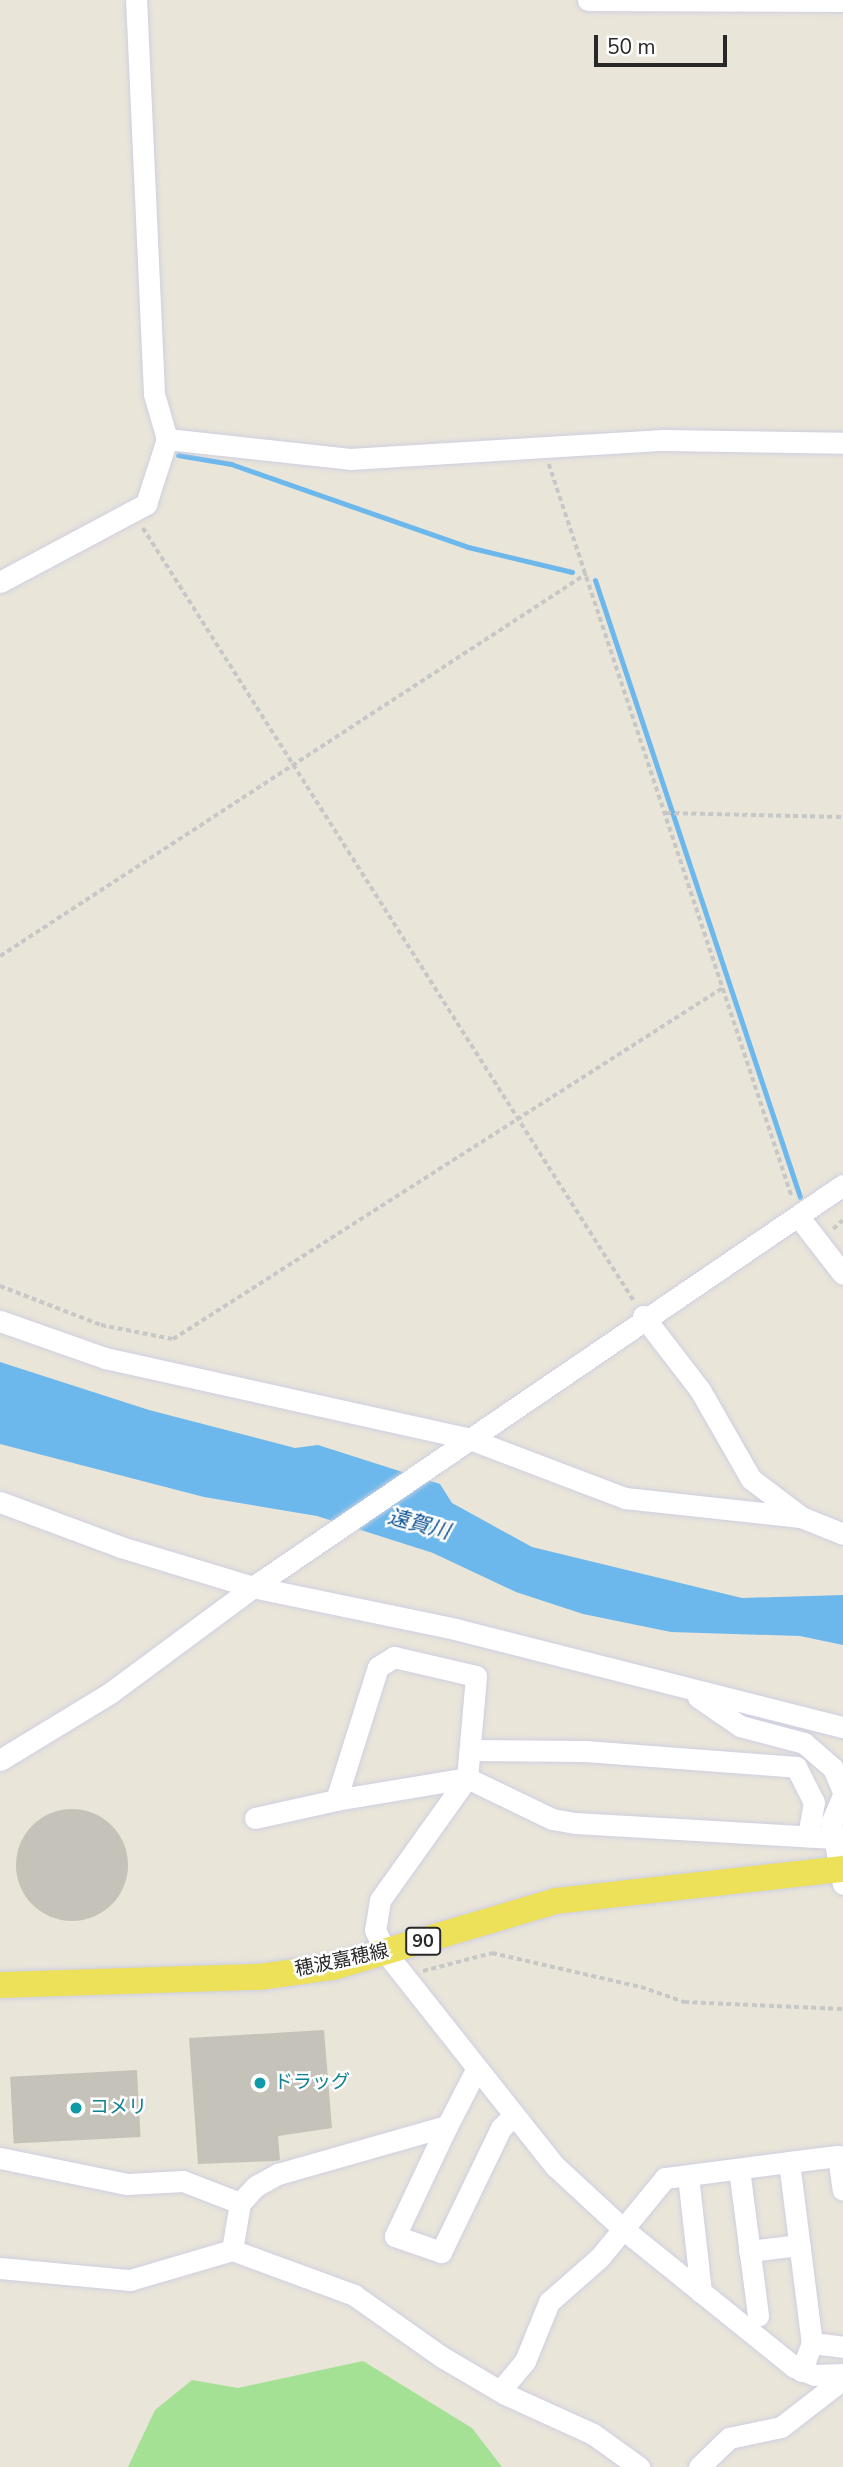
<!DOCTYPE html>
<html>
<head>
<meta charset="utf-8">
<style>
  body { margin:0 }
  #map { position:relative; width:843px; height:2467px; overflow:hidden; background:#eae5d9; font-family:"Nunito Sans","Noto Sans JP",sans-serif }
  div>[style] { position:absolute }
  .green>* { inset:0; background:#a4e195 }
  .water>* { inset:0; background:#6cb8ec }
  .stream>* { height:5px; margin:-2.5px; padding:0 2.5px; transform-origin:2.5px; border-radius:2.5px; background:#6cb8ec }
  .building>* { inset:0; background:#c5c2b9; transform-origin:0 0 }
  .round { border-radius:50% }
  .path>* { height:3.5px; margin-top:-1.75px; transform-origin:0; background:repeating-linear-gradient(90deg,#c7c7c7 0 5px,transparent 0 8.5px) }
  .roads { filter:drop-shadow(0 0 2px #cecfe1) drop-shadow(0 0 2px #cecfe1) }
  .minor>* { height:21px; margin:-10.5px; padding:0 10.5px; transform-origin:10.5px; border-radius:10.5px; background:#fff }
  .major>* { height:26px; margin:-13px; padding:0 13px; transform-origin:13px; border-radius:13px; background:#eee15a }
  .dots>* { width:19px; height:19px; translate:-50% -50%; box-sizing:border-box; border:4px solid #fff; border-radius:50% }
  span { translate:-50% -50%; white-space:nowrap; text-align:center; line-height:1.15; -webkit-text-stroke:5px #fff; paint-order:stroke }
  .shield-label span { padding:2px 5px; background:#fff; border:2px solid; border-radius:5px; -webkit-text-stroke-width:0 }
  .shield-label { font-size:18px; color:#282828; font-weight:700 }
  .street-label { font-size:19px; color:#282828 }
  .culture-label { font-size:19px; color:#0d838f }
  .left { translate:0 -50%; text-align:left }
  .water-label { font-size:21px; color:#0f5394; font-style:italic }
  .scale { position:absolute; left:594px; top:35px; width:133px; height:32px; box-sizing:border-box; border:4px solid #282828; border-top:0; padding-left:9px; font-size:21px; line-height:24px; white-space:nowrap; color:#282828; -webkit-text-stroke:5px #fff; paint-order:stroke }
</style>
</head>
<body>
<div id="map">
  <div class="green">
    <div style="clip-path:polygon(363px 2361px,472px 2428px,502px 2467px,128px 2467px,155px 2410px,192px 2380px,238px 2388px)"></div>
  </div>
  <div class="water">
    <div style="clip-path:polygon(0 1362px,149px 1410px,295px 1448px,318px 1445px,440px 1484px,452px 1503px,532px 1547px,742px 1598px,843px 1595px,843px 1645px,800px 1636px,671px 1632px,583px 1614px,516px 1592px,433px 1553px,317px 1516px,204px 1497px,0 1444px)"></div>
  </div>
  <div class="stream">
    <div style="left:178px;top:455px;width:54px;rotate:9.6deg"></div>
    <div style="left:231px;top:464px;width:251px;rotate:19.3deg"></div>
    <div style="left:468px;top:547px;width:107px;rotate:13.5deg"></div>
    <div style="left:595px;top:580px;width:650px;rotate:71.62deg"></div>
  </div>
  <div class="building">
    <div class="round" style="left:16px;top:1809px;width:112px;height:112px"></div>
    <div style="clip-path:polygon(324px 2030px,332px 2128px,278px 2136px,280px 2160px,276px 2161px,198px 2164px,189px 2038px)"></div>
    <div style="left:137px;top:2070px;width:67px;height:127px;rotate:87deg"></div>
  </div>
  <div class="path">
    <div style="left:549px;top:464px;width:772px;rotate:71.66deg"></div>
    <div style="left:143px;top:528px;width:916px;rotate:57.58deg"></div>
    <div style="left:666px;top:813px;width:177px;rotate:1.3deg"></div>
    <div style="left:0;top:956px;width:700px;rotate:-33.1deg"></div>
    <div style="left:833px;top:1229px;width:13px;rotate:-42deg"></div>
    <div style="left:0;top:1286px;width:108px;rotate:21.1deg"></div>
    <div style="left:101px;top:1325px;width:73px;rotate:11deg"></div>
    <div style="left:173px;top:1339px;width:654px;rotate:-32.57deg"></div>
    <div style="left:423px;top:1971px;width:71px;rotate:-14.6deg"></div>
    <div style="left:492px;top:1953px;width:153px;rotate:12.9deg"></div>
    <div style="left:641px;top:1987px;width:46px;rotate:19.2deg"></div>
    <div style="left:684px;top:2002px;width:159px;rotate:2.5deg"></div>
  </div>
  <div class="roads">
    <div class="minor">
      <div style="left:588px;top:0;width:255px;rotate:0.2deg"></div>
      <div style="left:167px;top:439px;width:184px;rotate:6.2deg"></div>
      <div style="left:350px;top:459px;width:313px;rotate:-3.5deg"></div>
      <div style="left:662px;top:440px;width:181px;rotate:0.9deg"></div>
      <div style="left:0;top:582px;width:166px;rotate:-28.1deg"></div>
      <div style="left:146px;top:504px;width:68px;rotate:-72.1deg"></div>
      <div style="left:167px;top:439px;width:47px;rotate:-106.1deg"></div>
      <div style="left:154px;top:394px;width:394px;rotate:-92.6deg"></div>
      <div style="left:798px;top:1216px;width:73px;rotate:52.2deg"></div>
      <div style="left:643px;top:1316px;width:93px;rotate:52.4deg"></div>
      <div style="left:700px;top:1390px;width:103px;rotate:60.2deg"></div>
      <div style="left:751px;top:1479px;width:63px;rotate:37.2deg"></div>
      <div style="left:0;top:1321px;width:111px;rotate:19.4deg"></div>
      <div style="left:105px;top:1358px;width:371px;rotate:12.5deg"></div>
      <div style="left:467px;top:1438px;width:169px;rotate:20.8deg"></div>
      <div style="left:625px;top:1498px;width:177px;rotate:6.2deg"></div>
      <div style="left:801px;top:1517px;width:45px;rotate:22deg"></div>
      <div style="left:0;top:1502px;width:129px;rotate:20.4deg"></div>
      <div style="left:121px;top:1547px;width:138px;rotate:16.9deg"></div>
      <div style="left:253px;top:1587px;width:206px;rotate:11.7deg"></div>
      <div style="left:455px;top:1629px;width:400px;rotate:14.2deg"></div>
      <div style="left:698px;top:1697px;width:51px;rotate:34.6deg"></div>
      <div style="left:740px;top:1726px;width:66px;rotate:14.9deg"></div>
      <div style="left:804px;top:1743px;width:38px;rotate:41deg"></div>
      <div style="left:833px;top:1768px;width:26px;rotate:67deg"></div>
      <div style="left:470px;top:1750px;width:115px;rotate:0.5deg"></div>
      <div style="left:585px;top:1751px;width:212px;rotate:4.3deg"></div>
      <div style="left:796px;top:1767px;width:39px;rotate:63deg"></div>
      <div style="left:814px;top:1802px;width:35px;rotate:100deg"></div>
      <div style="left:0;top:1760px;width:129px;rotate:-31.3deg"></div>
      <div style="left:110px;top:1693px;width:178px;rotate:-36.5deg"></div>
      <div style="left:253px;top:1587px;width:714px;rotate:-34.27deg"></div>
      <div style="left:843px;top:1795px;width:30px;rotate:113deg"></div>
      <div style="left:831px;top:1823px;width:62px;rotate:78.9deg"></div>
      <div style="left:255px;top:1818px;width:83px;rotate:-12.5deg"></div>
      <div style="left:834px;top:1838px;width:259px;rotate:-176.7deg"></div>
      <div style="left:575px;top:1823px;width:23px;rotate:-170deg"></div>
      <div style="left:552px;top:1819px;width:94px;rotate:-154.2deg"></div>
      <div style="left:467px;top:1778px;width:133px;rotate:170.5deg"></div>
      <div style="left:336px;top:1800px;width:139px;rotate:-72.5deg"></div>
      <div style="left:378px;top:1667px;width:19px;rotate:-32deg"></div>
      <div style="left:394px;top:1657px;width:84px;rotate:13deg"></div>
      <div style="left:476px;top:1676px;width:102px;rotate:95deg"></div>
      <div style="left:467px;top:1778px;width:150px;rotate:125.5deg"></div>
      <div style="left:380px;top:1900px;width:30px;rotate:99deg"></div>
      <div style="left:375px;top:1930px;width:25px;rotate:64deg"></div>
      <div style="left:386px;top:1953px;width:272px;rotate:51.6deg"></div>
      <div style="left:555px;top:2166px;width:91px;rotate:42.8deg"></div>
      <div style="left:622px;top:2228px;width:221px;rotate:38.9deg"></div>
      <div style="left:794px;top:2367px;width:22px;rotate:21deg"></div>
      <div style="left:815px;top:2375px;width:28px;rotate:-2deg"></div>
      <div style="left:447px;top:2126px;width:122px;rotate:115.3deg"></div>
      <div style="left:395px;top:2236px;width:49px;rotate:19.2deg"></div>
      <div style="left:441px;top:2252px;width:138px;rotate:-64.2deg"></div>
      <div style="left:501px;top:2128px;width:18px;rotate:-45deg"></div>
      <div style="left:0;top:2158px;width:130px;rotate:11.6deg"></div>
      <div style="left:127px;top:2184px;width:56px;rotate:-3.1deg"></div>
      <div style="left:183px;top:2181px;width:61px;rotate:21.1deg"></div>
      <div style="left:789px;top:2162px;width:49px;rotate:-7deg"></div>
      <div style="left:838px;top:2156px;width:34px;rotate:82deg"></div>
      <div style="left:739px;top:2169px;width:148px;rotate:82.6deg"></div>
      <div style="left:688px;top:2176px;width:117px;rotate:83.6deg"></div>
      <div style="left:232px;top:2250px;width:48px;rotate:-80.3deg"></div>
      <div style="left:240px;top:2203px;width:23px;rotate:-47deg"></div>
      <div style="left:256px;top:2186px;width:25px;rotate:-29deg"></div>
      <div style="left:278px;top:2174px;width:176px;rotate:-15.9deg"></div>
      <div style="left:447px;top:2126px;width:65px;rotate:-62.7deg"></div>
      <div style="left:749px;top:2251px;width:51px;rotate:-6.7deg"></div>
      <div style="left:0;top:2268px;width:131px;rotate:5.3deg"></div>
      <div style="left:130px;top:2280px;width:106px;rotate:-16.4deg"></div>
      <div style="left:232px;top:2250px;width:130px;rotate:20.2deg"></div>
      <div style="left:354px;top:2295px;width:108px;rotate:35.2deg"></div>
      <div style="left:442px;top:2357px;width:73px;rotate:30.4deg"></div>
      <div style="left:505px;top:2394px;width:97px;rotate:24.4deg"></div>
      <div style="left:593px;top:2434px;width:57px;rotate:35.7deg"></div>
      <div style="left:812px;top:2343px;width:31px;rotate:7deg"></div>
      <div style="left:500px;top:2391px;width:39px;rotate:-50deg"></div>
      <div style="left:525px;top:2361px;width:64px;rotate:-67.9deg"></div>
      <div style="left:549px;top:2302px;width:68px;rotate:-41.4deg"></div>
      <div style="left:600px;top:2257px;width:102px;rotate:-50.6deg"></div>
      <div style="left:665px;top:2178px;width:125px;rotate:-7.4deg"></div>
      <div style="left:789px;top:2162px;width:182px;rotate:82.8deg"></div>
      <div style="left:812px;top:2343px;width:30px;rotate:111deg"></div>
      <div style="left:699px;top:2467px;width:42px;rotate:-44deg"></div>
      <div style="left:729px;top:2438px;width:53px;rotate:-11.9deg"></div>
      <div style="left:781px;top:2427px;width:78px;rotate:-37.7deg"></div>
    </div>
    <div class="major">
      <div style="left:0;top:1985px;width:259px;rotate:-1.8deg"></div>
      <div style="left:259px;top:1977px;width:75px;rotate:-7.7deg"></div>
      <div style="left:333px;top:1967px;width:233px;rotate:-16.5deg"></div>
      <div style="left:556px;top:1901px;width:289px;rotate:-6.4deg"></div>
    </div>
  </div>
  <div class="dots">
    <div style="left:260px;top:2083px;background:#0f9aa8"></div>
    <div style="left:76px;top:2108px;background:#0f9aa8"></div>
  </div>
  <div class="shield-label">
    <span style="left:423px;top:1941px">90</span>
  </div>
  <div class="street-label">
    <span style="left:342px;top:1961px;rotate:-12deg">穂波嘉穂線</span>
  </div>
  <div class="culture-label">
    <span class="left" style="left:274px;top:2083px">ドラッグ</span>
    <span class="left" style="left:90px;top:2108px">コメリ</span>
  </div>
  <div class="water-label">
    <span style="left:419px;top:1524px;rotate:15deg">遠賀川</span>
  </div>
  <div class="scale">50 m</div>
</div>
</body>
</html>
